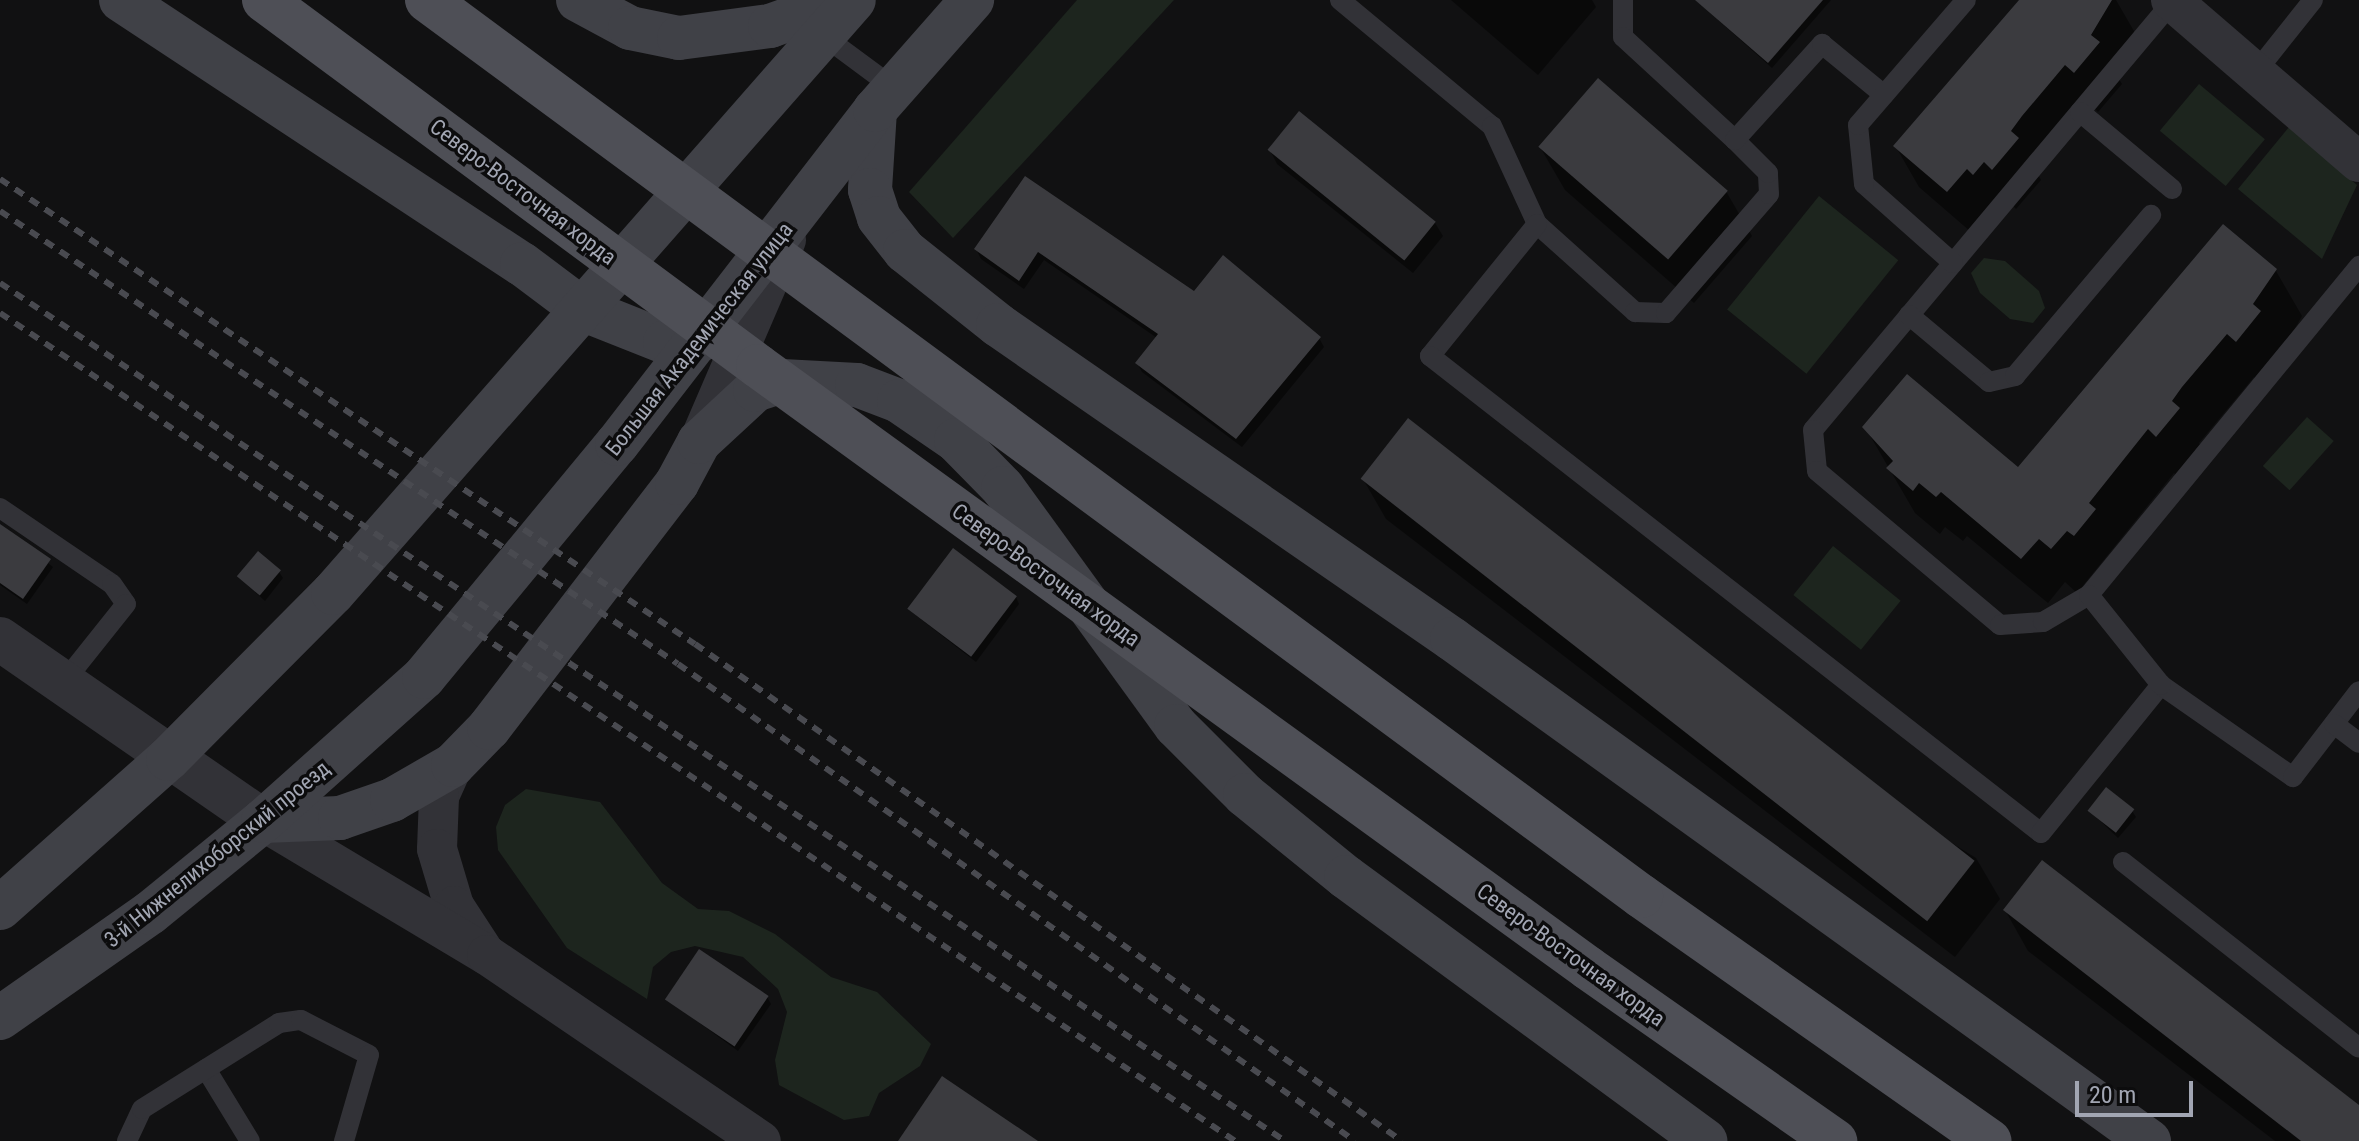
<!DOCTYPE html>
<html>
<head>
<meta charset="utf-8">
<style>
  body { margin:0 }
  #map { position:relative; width:2359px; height:1141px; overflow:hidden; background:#111112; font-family:"Roboto Condensed",sans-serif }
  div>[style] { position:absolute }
  .green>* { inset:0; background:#1d251e; transform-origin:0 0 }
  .shadow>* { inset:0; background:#0007 }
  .building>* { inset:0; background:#3b3b3f; transform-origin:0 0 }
  .service>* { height:20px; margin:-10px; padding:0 10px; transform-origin:10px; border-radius:10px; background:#323237 }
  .minor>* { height:40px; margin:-20px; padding:0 20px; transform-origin:20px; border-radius:20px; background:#323237 }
  .tertiary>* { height:44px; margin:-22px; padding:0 22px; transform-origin:22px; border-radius:22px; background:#323237 }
  .secondary>* { height:44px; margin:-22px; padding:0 22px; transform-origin:22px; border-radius:22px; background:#404147 }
  .primary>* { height:44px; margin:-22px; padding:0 22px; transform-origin:22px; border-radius:22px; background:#4e4f56 }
  .rail>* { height:6px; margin-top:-3px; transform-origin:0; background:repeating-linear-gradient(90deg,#494a50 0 10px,transparent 0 18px) }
  .primary-bridge>* { height:44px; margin:-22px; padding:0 22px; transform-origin:22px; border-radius:22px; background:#4e4f56 }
  span { translate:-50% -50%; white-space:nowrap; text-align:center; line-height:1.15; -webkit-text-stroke:7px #0c0c0d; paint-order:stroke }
  .street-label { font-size:22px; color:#a2a6b3 }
  .scale { position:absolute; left:2075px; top:1081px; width:118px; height:36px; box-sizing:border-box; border:4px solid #a2a6b3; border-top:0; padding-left:10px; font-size:24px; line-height:28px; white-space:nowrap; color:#a2a6b3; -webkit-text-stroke:6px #0c0c0d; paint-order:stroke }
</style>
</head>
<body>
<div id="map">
  <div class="green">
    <div style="clip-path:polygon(1077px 0,1174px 0,953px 238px,909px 192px)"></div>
    <div style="left:2199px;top:84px;width:86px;height:61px;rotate:40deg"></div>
    <div style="clip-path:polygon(2289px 127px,2357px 185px,2322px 259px,2238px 189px)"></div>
    <div style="left:1819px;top:196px;width:102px;height:146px;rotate:39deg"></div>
    <div style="clip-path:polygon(1984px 258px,2005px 261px,2039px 291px,2045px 308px,2033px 323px,2010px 319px,1980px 293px,1971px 273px)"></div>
    <div style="left:2307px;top:417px;width:36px;height:66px;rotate:42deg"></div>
    <div style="left:1833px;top:546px;width:87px;height:63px;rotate:39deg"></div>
    <div style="clip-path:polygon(526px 789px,600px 802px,662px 883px,698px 909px,729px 911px,775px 934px,831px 977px,877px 992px,931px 1044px,920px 1066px,879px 1093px,869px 1116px,844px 1120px,779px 1085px,775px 1060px,787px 1012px,778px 989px,743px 957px,695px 946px,671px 952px,653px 967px,647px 999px,567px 948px,498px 850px,496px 827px,505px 805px)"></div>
  </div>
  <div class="shadow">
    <div style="clip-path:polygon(1451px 0,1592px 0,1596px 7px,1538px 75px)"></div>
    <div style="clip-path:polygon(1727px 0,1831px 0,1772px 68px,1718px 20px,1714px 14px)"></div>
    <div style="clip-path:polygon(2021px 0,2116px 0,2138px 38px,2115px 73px,2122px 84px,2098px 112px,2090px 104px,2035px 169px,2041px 180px,2016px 209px,2008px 201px,1971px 232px,1919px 187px,1896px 147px)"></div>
    <div style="clip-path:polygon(1598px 81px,1727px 193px,1752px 236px,1694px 303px,1565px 190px,1540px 147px)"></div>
    <div style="clip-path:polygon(1300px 114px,1435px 223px,1443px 236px,1413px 273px,1277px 164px,1270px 150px)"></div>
    <div style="clip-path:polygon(1025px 179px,1194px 294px,1319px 338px,1324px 347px,1242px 447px,1142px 372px,1137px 363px,1157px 338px,1044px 260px,1024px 289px,981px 259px,976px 249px)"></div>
    <div style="clip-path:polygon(2276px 271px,2302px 316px,2263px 385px,2254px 377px,2199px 443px,2205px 454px,2182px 480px,2174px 473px,2077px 593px,2065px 582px,2048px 603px,1967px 536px,1963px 541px,1945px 527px,1940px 534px,1915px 513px,1865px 427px,2019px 470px)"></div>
    <div style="clip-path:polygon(1363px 479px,1976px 858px,2000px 899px,1955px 957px,1386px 519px)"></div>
    <div style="clip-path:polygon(0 526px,53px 567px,27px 604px,0 585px)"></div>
    <div style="clip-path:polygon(279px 572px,283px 578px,265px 601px,239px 578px)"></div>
    <div style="clip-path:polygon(1016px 597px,1019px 604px,976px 662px,909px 610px)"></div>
    <div style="clip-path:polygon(2089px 810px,2132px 811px,2136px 817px,2118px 838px)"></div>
    <div style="clip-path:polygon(2005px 910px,2359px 1107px,2359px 1141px,2275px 1141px,2028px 951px)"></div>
    <div style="clip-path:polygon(767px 997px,771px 1004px,738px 1051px,668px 1000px)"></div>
  </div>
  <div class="building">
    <div style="clip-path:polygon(1695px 0,1823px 0,1768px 63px)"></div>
    <div style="clip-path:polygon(2019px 0,2112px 0,2091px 35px,2100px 42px,2074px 73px,2065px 65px,2022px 116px,2011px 131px,2019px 138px,1992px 170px,1984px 162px,1973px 175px,1967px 169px,1947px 192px,1893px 146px)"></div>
    <div style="left:1598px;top:78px;width:172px;height:91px;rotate:41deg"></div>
    <div style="left:1299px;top:111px;width:176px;height:50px;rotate:39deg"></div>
    <div style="clip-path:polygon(1025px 176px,1194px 291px,1223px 255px,1321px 337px,1236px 439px,1135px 363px,1158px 334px,1038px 252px,1019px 281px,974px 249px)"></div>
    <div style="clip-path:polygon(2223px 224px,2277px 269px,2253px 304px,2261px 311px,2236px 342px,2227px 334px,2182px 387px,2172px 401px,2180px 408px,2156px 437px,2148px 429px,2089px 503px,2096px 509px,2074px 536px,2067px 531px,2051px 549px,2039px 539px,2021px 559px,1941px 492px,1936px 497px,1919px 483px,1913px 491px,1886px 468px,1893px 461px,1862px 427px,1907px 374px,2018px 467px)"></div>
    <div style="left:1408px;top:418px;width:719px;height:77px;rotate:38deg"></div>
    <div style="clip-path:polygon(0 524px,51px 559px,23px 599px,0 583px)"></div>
    <div style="left:953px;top:548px;width:80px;height:76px;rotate:37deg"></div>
    <div style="left:258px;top:551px;width:30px;height:33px;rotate:40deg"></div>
    <div style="left:2106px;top:787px;width:36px;height:30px;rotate:38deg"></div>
    <div style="clip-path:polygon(2042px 860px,2359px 1105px,2359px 1141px,2301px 1141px,2003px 910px)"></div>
    <div style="left:699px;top:949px;width:84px;height:61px;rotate:34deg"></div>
    <div style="clip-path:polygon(942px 1076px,1038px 1141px,898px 1141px)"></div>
  </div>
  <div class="service">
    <div style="left:1340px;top:0;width:197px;rotate:39.7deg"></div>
    <div style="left:1492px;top:126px;width:108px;rotate:65.3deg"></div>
    <div style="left:1537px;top:224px;width:132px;rotate:41.9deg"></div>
    <div style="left:1635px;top:312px;width:31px;rotate:2deg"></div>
    <div style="left:1666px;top:313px;width:157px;rotate:-49.1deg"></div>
    <div style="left:1769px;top:194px;width:21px;rotate:-93deg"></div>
    <div style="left:1768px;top:173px;width:47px;rotate:-135deg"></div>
    <div style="left:1623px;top:0;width:37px;rotate:90deg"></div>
    <div style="left:1623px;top:37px;width:152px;rotate:42.6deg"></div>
    <div style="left:1735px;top:140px;width:130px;rotate:-47.8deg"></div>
    <div style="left:1822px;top:44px;width:80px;rotate:39.4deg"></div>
    <div style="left:2173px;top:1px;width:560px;rotate:130deg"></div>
    <div style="left:1813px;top:430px;width:41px;rotate:84.4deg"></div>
    <div style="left:1817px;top:471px;width:239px;rotate:40.1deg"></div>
    <div style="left:2000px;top:625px;width:43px;rotate:-4deg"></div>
    <div style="left:2043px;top:622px;width:53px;rotate:-30.4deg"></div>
    <div style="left:2089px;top:595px;width:426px;rotate:-50.6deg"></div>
    <div style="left:821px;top:34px;width:91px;rotate:36.5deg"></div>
    <div style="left:2255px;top:73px;width:93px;rotate:-51.5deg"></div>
    <div style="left:2080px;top:112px;width:120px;rotate:39.9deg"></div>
    <div style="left:1537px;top:224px;width:170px;rotate:129deg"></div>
    <div style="left:1430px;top:356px;width:775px;rotate:37.98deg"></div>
    <div style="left:2041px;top:833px;width:191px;rotate:-51deg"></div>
    <div style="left:2161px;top:685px;width:161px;rotate:34.9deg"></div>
    <div style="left:2293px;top:777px;width:108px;rotate:-52.5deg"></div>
    <div style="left:1953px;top:263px;width:119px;rotate:-138.4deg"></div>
    <div style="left:1864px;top:184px;width:59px;rotate:-95.8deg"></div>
    <div style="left:1858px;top:125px;width:165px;rotate:-49.2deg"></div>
    <div style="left:1909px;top:315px;width:104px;rotate:39.9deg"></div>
    <div style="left:1989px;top:382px;width:27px;rotate:-13deg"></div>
    <div style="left:2015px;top:376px;width:211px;rotate:-49.8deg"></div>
    <div style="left:0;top:508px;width:135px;rotate:34.2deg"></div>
    <div style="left:112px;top:584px;width:24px;rotate:55deg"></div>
    <div style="left:126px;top:604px;width:101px;rotate:128.6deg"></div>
    <div style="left:2089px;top:595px;width:115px;rotate:51.3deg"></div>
    <div style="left:2334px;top:724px;width:31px;rotate:37deg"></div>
    <div style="left:2123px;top:862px;width:300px;rotate:38.2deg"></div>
    <div style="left:206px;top:1069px;width:84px;rotate:58.6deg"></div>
    <div style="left:127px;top:1141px;width:35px;rotate:-65deg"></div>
    <div style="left:142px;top:1109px;width:162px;rotate:-32.1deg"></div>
    <div style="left:279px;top:1023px;width:22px;rotate:-8deg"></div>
    <div style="left:301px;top:1020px;width:76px;rotate:27.2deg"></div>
    <div style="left:369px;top:1055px;width:90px;rotate:106.2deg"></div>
  </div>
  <div class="minor">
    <div style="left:2171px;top:0;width:248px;rotate:40.8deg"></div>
    <div style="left:699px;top:442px;width:220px;rotate:-66.7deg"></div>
    <div style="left:453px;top:765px;width:35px;rotate:114deg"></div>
    <div style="left:439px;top:797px;width:52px;rotate:92.2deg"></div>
    <div style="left:437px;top:849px;width:59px;rotate:73.4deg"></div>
    <div style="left:454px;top:906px;width:51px;rotate:56.9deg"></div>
    <div style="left:263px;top:821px;width:261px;rotate:30.9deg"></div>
    <div style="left:487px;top:955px;width:331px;rotate:34.2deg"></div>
  </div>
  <div class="tertiary">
    <div style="left:0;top:639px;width:320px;rotate:34.7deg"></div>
  </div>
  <div class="secondary">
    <div style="left:121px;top:0;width:480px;rotate:33.4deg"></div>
    <div style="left:522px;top:264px;width:75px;rotate:36.9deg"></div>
    <div style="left:582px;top:309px;width:89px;rotate:21.7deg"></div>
    <div style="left:665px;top:342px;width:35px;rotate:-3deg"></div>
    <div style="left:578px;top:0;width:59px;rotate:28.3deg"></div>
    <div style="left:630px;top:28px;width:50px;rotate:11.5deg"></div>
    <div style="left:679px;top:38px;width:92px;rotate:-7.5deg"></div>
    <div style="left:770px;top:26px;width:77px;rotate:-19.9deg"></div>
    <div style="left:875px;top:110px;width:80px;rotate:93.6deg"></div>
    <div style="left:870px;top:190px;width:29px;rotate:72deg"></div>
    <div style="left:879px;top:218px;width:42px;rotate:51.8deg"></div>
    <div style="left:905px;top:251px;width:119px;rotate:38.5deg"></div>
    <div style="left:998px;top:325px;width:552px;rotate:34.67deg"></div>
    <div style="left:1452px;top:639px;width:859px;rotate:35.76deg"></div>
    <div style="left:263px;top:821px;width:77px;rotate:-2.2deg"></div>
    <div style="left:340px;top:818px;width:55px;rotate:-19.1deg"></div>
    <div style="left:392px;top:800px;width:70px;rotate:-29.8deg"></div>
    <div style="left:453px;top:765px;width:52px;rotate:-45.8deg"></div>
    <div style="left:489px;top:728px;width:309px;rotate:-52.5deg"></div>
    <div style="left:677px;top:483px;width:47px;rotate:-61.8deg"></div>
    <div style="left:699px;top:442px;width:76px;rotate:-42.9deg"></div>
    <div style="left:755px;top:390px;width:28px;rotate:-18deg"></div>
    <div style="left:782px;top:381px;width:75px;rotate:3.1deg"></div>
    <div style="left:857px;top:385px;width:45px;rotate:20.9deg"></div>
    <div style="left:899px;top:401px;width:69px;rotate:34.4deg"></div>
    <div style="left:956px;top:440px;width:67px;rotate:45.6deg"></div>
    <div style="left:1003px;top:488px;width:294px;rotate:54deg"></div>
    <div style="left:1176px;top:726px;width:98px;rotate:45deg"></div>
    <div style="left:1245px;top:795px;width:130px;rotate:39.1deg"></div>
    <div style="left:1346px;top:877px;width:446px;rotate:36.3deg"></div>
    <div style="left:0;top:908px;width:225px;rotate:-41.6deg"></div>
    <div style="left:168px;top:759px;width:234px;rotate:-45.2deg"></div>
    <div style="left:333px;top:593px;width:789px;rotate:-48.7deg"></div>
    <div style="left:0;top:1018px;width:183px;rotate:-35deg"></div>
    <div style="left:150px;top:913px;width:146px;rotate:-39.2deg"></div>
    <div style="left:263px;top:821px;width:216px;rotate:-41.8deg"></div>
    <div style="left:424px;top:677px;width:303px;rotate:-50.4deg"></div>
    <div style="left:617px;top:444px;width:422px;rotate:-52.3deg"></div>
    <div style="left:875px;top:110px;width:147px;rotate:-48.6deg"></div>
  </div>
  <div class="primary">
    <div style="left:1641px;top:896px;width:426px;rotate:35.1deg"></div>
    <div style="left:1588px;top:968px;width:302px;rotate:35deg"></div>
  </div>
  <div class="rail">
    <div style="left:0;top:179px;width:836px;rotate:33.79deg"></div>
    <div style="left:695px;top:644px;width:864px;rotate:35.11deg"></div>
    <div style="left:0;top:211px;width:815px;rotate:33.75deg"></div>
    <div style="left:678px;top:664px;width:828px;rotate:35.17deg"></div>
    <div style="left:0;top:283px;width:1545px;rotate:33.73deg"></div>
    <div style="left:0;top:313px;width:1487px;rotate:33.84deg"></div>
  </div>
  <div class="primary-bridge">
    <div style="left:264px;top:0;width:615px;rotate:36.53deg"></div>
    <div style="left:758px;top:366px;width:1025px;rotate:35.95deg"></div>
    <div style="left:427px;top:0;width:1509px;rotate:36.43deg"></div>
  </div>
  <div class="street-label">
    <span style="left:523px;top:192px;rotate:37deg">Северо-Восточная хорда</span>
    <span style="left:699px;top:339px;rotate:-52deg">Большая Академическая улица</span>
    <span style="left:1046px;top:575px;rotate:36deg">Северо-Восточная хорда</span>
    <span style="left:217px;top:854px;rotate:-39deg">3-й Нижнелихоборский проезд</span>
    <span style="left:1571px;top:955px;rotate:36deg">Северо-Восточная хорда</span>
  </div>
  <div class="scale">20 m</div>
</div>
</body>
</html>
